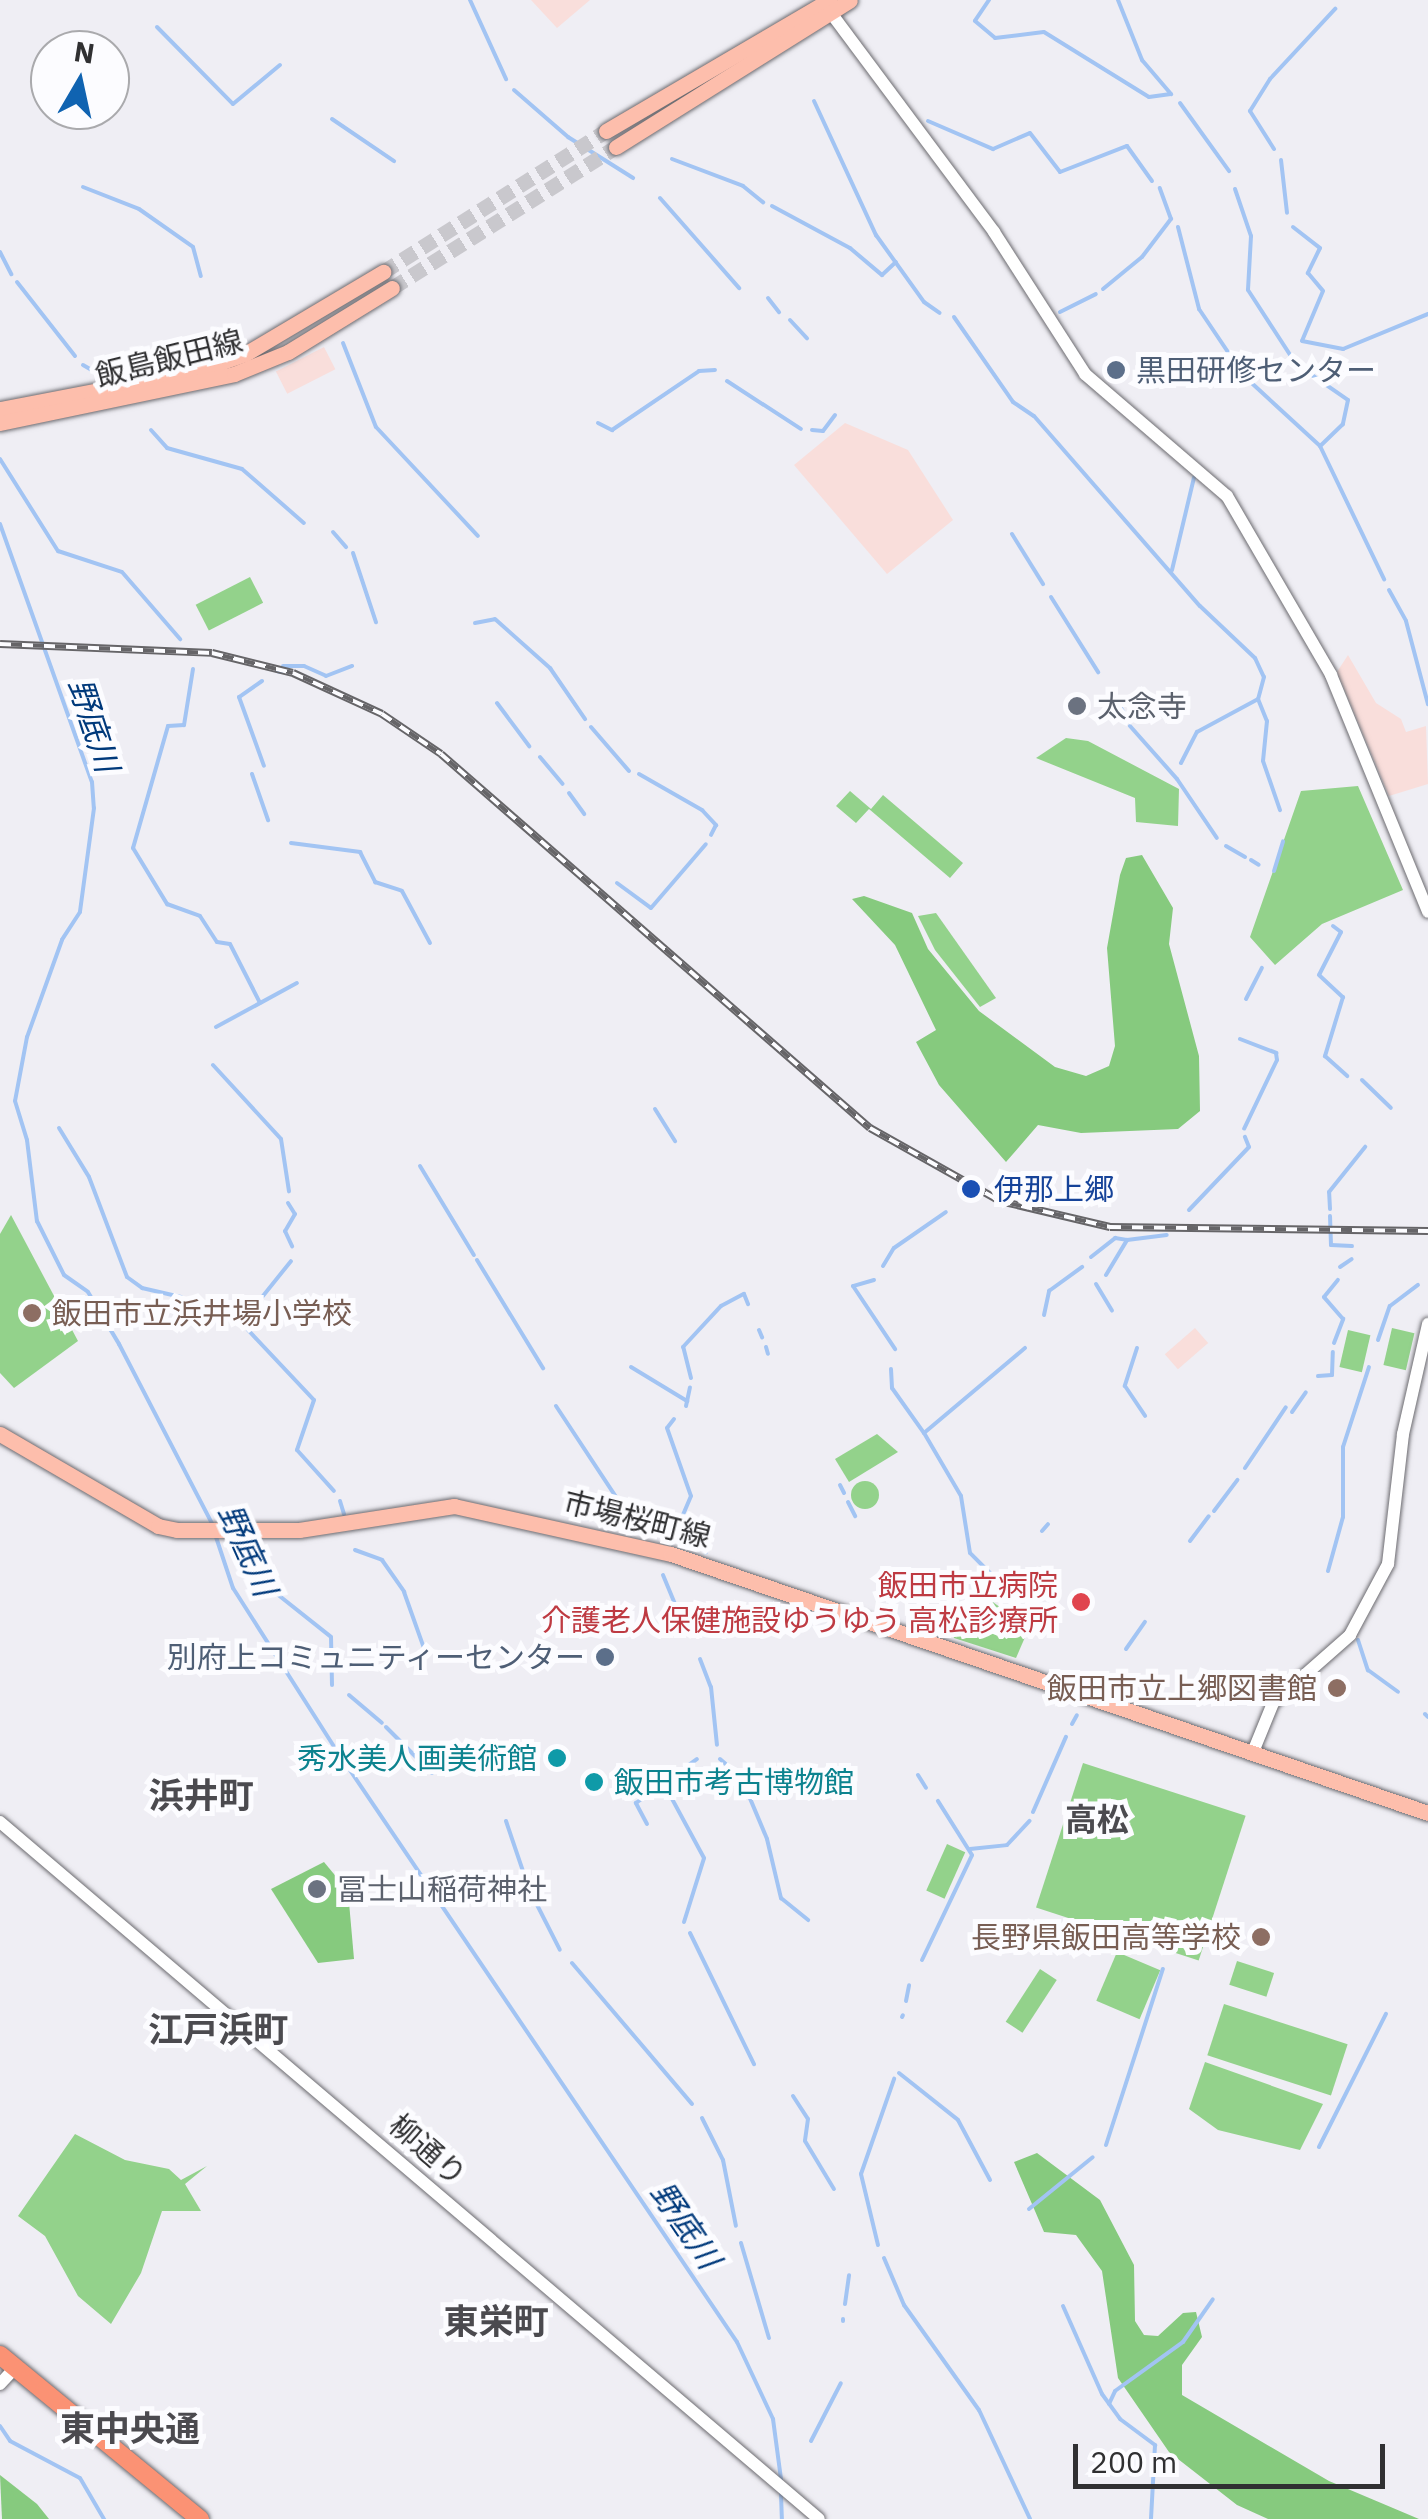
<!DOCTYPE html>
<html>
<head>
<meta charset="utf-8">
<style>
  body { margin:0 }
  #map { position:relative; width:1428px; height:2519px; overflow:hidden; background:#efeef4; font-family:"IBM Plex Sans","Noto Sans JP",sans-serif }
  div>[style] { position:absolute }
  .commercial>* { inset:0; background:#f9dedb; transform-origin:0 0 }
  .green>* { inset:0; background:#93d28b; transform-origin:0 0 }
  .round { border-radius:50% }
  .forest>* { inset:0; background:#86ca7e }
  .stream>* { height:4px; margin:-2px; padding:0 2px; transform-origin:2px; border-radius:2px; background:#a2c4f3 }
  .major-tunnel>* { height:15px; margin-top:-7.5px; transform-origin:0; background:repeating-linear-gradient(90deg,#c9c8cd 0 15px,transparent 0 23px) }
  .roads { filter:drop-shadow(0 0 2px #6c6b70) drop-shadow(0 0 2px #6c6b70) }
  .minor>* { height:12px; margin:-6px; padding:0 6px; transform-origin:6px; border-radius:6px; background:#fff }
  .major>* { height:15px; margin:-7.5px; padding:0 7.5px; transform-origin:7.5px; border-radius:7.5px; background:#fdbeac }
  .highway>* { height:18px; margin:-9px; padding:0 9px; transform-origin:9px; border-radius:9px; background:#fb9274 }
  .rail>* { height:8px; margin-top:-4px; transform-origin:0; background:repeating-linear-gradient(90deg,#fcfcff 0 11px,#666568 0 22px); box-sizing:border-box; border-block:2px solid #666568 }
  .dots>* { width:28px; height:28px; translate:-50% -50%; box-sizing:border-box; border:5px solid #fcfcff; border-radius:50% }
  span { translate:-50% -50%; white-space:nowrap; text-align:center; line-height:1.15; -webkit-text-stroke:10px #fcfcff; paint-order:stroke }
  .street-label { font-size:30px; color:#303032 }
  .service-label { font-size:30px; color:#4e5e75 }
  .left { translate:0 -50%; text-align:left }
  .right { translate:-100% -50%; text-align:right }
  .worship-label { font-size:30px; color:#5b616d }
  .transit-label { font-size:30px; color:#164399 }
  .education-label { font-size:30px; color:#785e54 }
  .health-label { font-size:30px; color:#be3a42 }
  .culture-label { font-size:30px; color:#0d838f }
  .water-label { font-size:32px; color:#00397b; font-style:italic }
  .neighbourhood-label { font-size:32px; color:#4b4a4f; font-weight:700 }
  .quarter-label { font-size:35px; color:#4b4a4f; font-weight:700 }
  .north { position:absolute; left:30px; top:30px; width:100px; height:100px; box-sizing:border-box; background:#fcfcff; border:2px solid #aaaaad; border-radius:50%; rotate:9deg; font-size:28px; font-weight:700; line-height:40px; text-align:center; color:#303032 }
  .north::after { content:''; display:block; margin:auto; width:35px; height:45px; background:#1063b1; clip-path:polygon(50% 0,100% 100%,50% 72%,0 100%) }
  .scale { position:absolute; left:1073px; top:2444px; width:312px; height:45px; box-sizing:border-box; border:5px solid #303032; border-top:0; padding-left:12px; font-size:30px; line-height:35px; white-space:nowrap; color:#303032; -webkit-text-stroke:8px #fcfcff; paint-order:stroke }
</style>
</head>
<body>
<div id="map">
  <div class="commercial">
    <div style="clip-path:polygon(531px 0,590px 0,557px 28px)"></div>
    <div style="left:324px;top:347px;width:25px;height:54px;rotate:63deg"></div>
    <div style="clip-path:polygon(845px 423px,908px 450px,953px 520px,887px 574px,794px 465px)"></div>
    <div style="clip-path:polygon(1348px 655px,1376px 703px,1401px 719px,1406px 732px,1426px 726px,1428px 784px,1389px 796px,1337px 672px)"></div>
    <div style="left:1195px;top:1328px;width:20px;height:40px;rotate:49deg"></div>
  </div>
  <div class="green">
    <div style="left:250px;top:577px;width:29px;height:61px;rotate:63deg"></div>
    <div style="clip-path:polygon(1066px 738px,1088px 741px,1179px 789px,1178px 826px,1136px 822px,1135px 798px,1036px 758px)"></div>
    <div style="clip-path:polygon(1358px 786px,1403px 890px,1322px 924px,1275px 965px,1250px 937px,1301px 791px)"></div>
    <div style="clip-path:polygon(850px 791px,871px 809px,883px 795px,963px 863px,950px 878px,869px 809px,856px 823px,836px 806px)"></div>
    <div style="clip-path:polygon(936px 913px,996px 998px,980px 1007px,935px 950px,918px 916px)"></div>
    <div style="clip-path:polygon(11px 1215px,78px 1341px,14px 1388px,0 1373px,0 1234px)"></div>
    <div style="left:1392px;top:1328px;width:23px;height:38px;rotate:13deg"></div>
    <div style="left:1348px;top:1330px;width:23px;height:38px;rotate:13deg"></div>
    <div style="clip-path:polygon(877px 1434px,898px 1452px,849px 1482px,835px 1459px)"></div>
    <div class="round" style="left:851px;top:1481px;width:28px;height:28px"></div>
    <div style="clip-path:polygon(990px 1600px,1029px 1628px,1016px 1658px,954px 1638px,951px 1629px)"></div>
    <div style="left:1083px;top:1763px;width:171px;height:152px;rotate:18deg"></div>
    <div style="left:947px;top:1844px;width:20px;height:51px;rotate:24deg"></div>
    <div style="left:1117px;top:1952px;width:47px;height:53px;rotate:23deg"></div>
    <div style="left:1237px;top:1961px;width:39px;height:25px;rotate:18deg"></div>
    <div style="left:1040px;top:1969px;width:20px;height:63px;rotate:33deg"></div>
    <div style="left:1224px;top:2004px;width:130px;height:54px;rotate:18deg"></div>
    <div style="clip-path:polygon(1205px 2062px,1323px 2104px,1300px 2150px,1218px 2130px,1189px 2109px)"></div>
    <div style="clip-path:polygon(75px 2134px,125px 2160px,169px 2169px,181px 2180px,207px 2166px,185px 2184px,201px 2211px,162px 2211px,141px 2273px,111px 2324px,78px 2296px,45px 2236px,18px 2216px)"></div>
  </div>
  <div class="forest">
    <div style="clip-path:polygon(1142px 855px,1173px 908px,1169px 944px,1199px 1056px,1200px 1111px,1178px 1129px,1081px 1133px,1038px 1125px,1006px 1162px,939px 1085px,916px 1042px,936px 1030px,895px 945px,852px 899px,864px 896px,912px 913px,928px 949px,979px 1011px,1055px 1067px,1086px 1076px,1109px 1066px,1115px 1046px,1107px 948px,1120px 875px,1126px 858px)"></div>
    <div style="clip-path:polygon(324px 1862px,348px 1891px,354px 1959px,318px 1963px,271px 1889px)"></div>
    <div style="clip-path:polygon(1037px 2153px,1100px 2200px,1134px 2265px,1135px 2321px,1144px 2335px,1158px 2336px,1183px 2313px,1196px 2312px,1202px 2337px,1182px 2365px,1182px 2395px,1329px 2481px,1419px 2519px,1268px 2519px,1237px 2505px,1169px 2452px,1118px 2378px,1102px 2271px,1076px 2235px,1044px 2232px,1014px 2162px)"></div>
    <div style="clip-path:polygon(0 2475px,37px 2504px,49px 2519px,2px 2519px)"></div>
  </div>
  <div class="stream">
    <div style="left:470px;top:0;width:87px;rotate:65.5deg"></div>
    <div style="left:989px;top:0;width:25px;rotate:124deg"></div>
    <div style="left:975px;top:21px;width:26px;rotate:40deg"></div>
    <div style="left:995px;top:38px;width:49px;rotate:-7deg"></div>
    <div style="left:1044px;top:32px;width:123px;rotate:31.8deg"></div>
    <div style="left:1149px;top:97px;width:22px;rotate:-8deg"></div>
    <div style="left:1118px;top:0;width:65px;rotate:68.2deg"></div>
    <div style="left:1142px;top:60px;width:45px;rotate:49.5deg"></div>
    <div style="left:157px;top:27px;width:108px;rotate:45.4deg"></div>
    <div style="left:233px;top:104px;width:61px;rotate:-39.7deg"></div>
    <div style="left:514px;top:90px;width:72px;rotate:41deg"></div>
    <div style="left:568px;top:137px;width:77px;rotate:32.2deg"></div>
    <div style="left:814px;top:101px;width:148px;rotate:65.2deg"></div>
    <div style="left:876px;top:235px;width:82px;rotate:54.4deg"></div>
    <div style="left:924px;top:302px;width:19px;rotate:35deg"></div>
    <div style="left:1180px;top:103px;width:84px;rotate:54.2deg"></div>
    <div style="left:332px;top:119px;width:75px;rotate:34.1deg"></div>
    <div style="left:928px;top:121px;width:71px;rotate:23.3deg"></div>
    <div style="left:993px;top:149px;width:40px;rotate:-23.4deg"></div>
    <div style="left:1030px;top:133px;width:49px;rotate:52.4deg"></div>
    <div style="left:1060px;top:172px;width:72px;rotate:-21.2deg"></div>
    <div style="left:1127px;top:146px;width:43px;rotate:54.5deg"></div>
    <div style="left:1274px;top:149px;width:45px;rotate:-122.3deg"></div>
    <div style="left:1250px;top:111px;width:38px;rotate:-58deg"></div>
    <div style="left:1270px;top:79px;width:96px;rotate:-47.1deg"></div>
    <div style="left:672px;top:159px;width:76px;rotate:20.8deg"></div>
    <div style="left:743px;top:186px;width:26px;rotate:39deg"></div>
    <div style="left:1281px;top:160px;width:53px;rotate:83.5deg"></div>
    <div style="left:83px;top:187px;width:60px;rotate:21.4deg"></div>
    <div style="left:139px;top:209px;width:66px;rotate:35.1deg"></div>
    <div style="left:193px;top:247px;width:30px;rotate:75deg"></div>
    <div style="left:1235px;top:189px;width:50px;rotate:71.2deg"></div>
    <div style="left:1251px;top:236px;width:54px;rotate:93.2deg"></div>
    <div style="left:1248px;top:290px;width:88px;rotate:57deg"></div>
    <div style="left:1296px;top:364px;width:63px;rotate:34.7deg"></div>
    <div style="left:1348px;top:400px;width:25px;rotate:102deg"></div>
    <div style="left:1343px;top:424px;width:32px;rotate:136deg"></div>
    <div style="left:660px;top:198px;width:120px;rotate:48.7deg"></div>
    <div style="left:772px;top:206px;width:89px;rotate:28.3deg"></div>
    <div style="left:850px;top:248px;width:42px;rotate:40.2deg"></div>
    <div style="left:882px;top:275px;width:19px;rotate:-43deg"></div>
    <div style="left:1178px;top:227px;width:85px;rotate:75.6deg"></div>
    <div style="left:1199px;top:309px;width:81px;rotate:56.1deg"></div>
    <div style="left:1244px;top:376px;width:103px;rotate:42.6deg"></div>
    <div style="left:1320px;top:446px;width:148px;rotate:64.3deg"></div>
    <div style="left:1293px;top:227px;width:34px;rotate:38deg"></div>
    <div style="left:1320px;top:248px;width:28px;rotate:116deg"></div>
    <div style="left:1308px;top:273px;width:23px;rotate:50deg"></div>
    <div style="left:1323px;top:291px;width:54px;rotate:112.8deg"></div>
    <div style="left:1302px;top:341px;width:42px;rotate:11deg"></div>
    <div style="left:1343px;top:349px;width:92px;rotate:-22.4deg"></div>
    <div style="left:0;top:252px;width:25px;rotate:63deg"></div>
    <div style="left:17px;top:282px;width:94px;rotate:51.9deg"></div>
    <div style="left:1103px;top:289px;width:50px;rotate:-39.4deg"></div>
    <div style="left:1142px;top:257px;width:48px;rotate:-52.7deg"></div>
    <div style="left:1171px;top:219px;width:33px;rotate:-110deg"></div>
    <div style="left:768px;top:298px;width:18px;rotate:52deg"></div>
    <div style="left:1060px;top:312px;width:40px;rotate:-26.6deg"></div>
    <div style="left:954px;top:317px;width:103px;rotate:55.2deg"></div>
    <div style="left:1013px;top:402px;width:25px;rotate:34deg"></div>
    <div style="left:1034px;top:416px;width:252px;rotate:48.9deg"></div>
    <div style="left:1200px;top:606px;width:76px;rotate:43.4deg"></div>
    <div style="left:1255px;top:658px;width:21px;rotate:65deg"></div>
    <div style="left:1264px;top:677px;width:23px;rotate:105deg"></div>
    <div style="left:1258px;top:699px;width:24px;rotate:68deg"></div>
    <div style="left:1267px;top:721px;width:40px;rotate:95.7deg"></div>
    <div style="left:1263px;top:761px;width:52px;rotate:70.9deg"></div>
    <div style="left:790px;top:320px;width:25px;rotate:47deg"></div>
    <div style="left:343px;top:343px;width:90px;rotate:68.6deg"></div>
    <div style="left:376px;top:427px;width:149px;rotate:46.9deg"></div>
    <div style="left:83px;top:365px;width:24px;rotate:30deg"></div>
    <div style="left:727px;top:381px;width:88px;rotate:33deg"></div>
    <div style="left:598px;top:423px;width:16px;rotate:27deg"></div>
    <div style="left:612px;top:430px;width:105px;rotate:-34.1deg"></div>
    <div style="left:699px;top:371px;width:16px;rotate:-4deg"></div>
    <div style="left:151px;top:430px;width:24px;rotate:48deg"></div>
    <div style="left:167px;top:448px;width:78px;rotate:15.6deg"></div>
    <div style="left:242px;top:469px;width:82px;rotate:41.1deg"></div>
    <div style="left:812px;top:430px;width:11px;rotate:5deg"></div>
    <div style="left:823px;top:431px;width:20px;rotate:-53deg"></div>
    <div style="left:0;top:459px;width:109px;rotate:57.8deg"></div>
    <div style="left:58px;top:551px;width:67px;rotate:18.2deg"></div>
    <div style="left:122px;top:572px;width:89px;rotate:49.1deg"></div>
    <div style="left:0;top:524px;width:274px;rotate:70.4deg"></div>
    <div style="left:92px;top:782px;width:26px;rotate:86deg"></div>
    <div style="left:94px;top:808px;width:105px;rotate:97.7deg"></div>
    <div style="left:80px;top:912px;width:33px;rotate:123deg"></div>
    <div style="left:62px;top:940px;width:103px;rotate:109.8deg"></div>
    <div style="left:27px;top:1037px;width:65px;rotate:100.6deg"></div>
    <div style="left:15px;top:1101px;width:41px;rotate:72.9deg"></div>
    <div style="left:27px;top:1140px;width:82px;rotate:83deg"></div>
    <div style="left:37px;top:1221px;width:60px;rotate:63.4deg"></div>
    <div style="left:64px;top:1275px;width:29px;rotate:35deg"></div>
    <div style="left:88px;top:1292px;width:61px;rotate:59.2deg"></div>
    <div style="left:119px;top:1344px;width:204px;rotate:62.6deg"></div>
    <div style="left:333px;top:532px;width:20px;rotate:49deg"></div>
    <div style="left:1012px;top:534px;width:59px;rotate:58.2deg"></div>
    <div style="left:353px;top:553px;width:73px;rotate:71.6deg"></div>
    <div style="left:1172px;top:570px;width:95px;rotate:-76.6deg"></div>
    <div style="left:1389px;top:590px;width:35px;rotate:61deg"></div>
    <div style="left:1406px;top:621px;width:86px;rotate:75.2deg"></div>
    <div style="left:1051px;top:597px;width:89px;rotate:57.9deg"></div>
    <div style="left:475px;top:623px;width:20px;rotate:-11deg"></div>
    <div style="left:495px;top:619px;width:74px;rotate:41.7deg"></div>
    <div style="left:550px;top:668px;width:62px;rotate:55.5deg"></div>
    <div style="left:283px;top:666px;width:21px"></div>
    <div style="left:304px;top:666px;width:24px;rotate:24deg"></div>
    <div style="left:326px;top:676px;width:28px;rotate:-21deg"></div>
    <div style="left:193px;top:669px;width:57px;rotate:99.1deg"></div>
    <div style="left:184px;top:725px;width:16px;rotate:176deg"></div>
    <div style="left:168px;top:726px;width:127px;rotate:106deg"></div>
    <div style="left:133px;top:848px;width:66px;rotate:58.7deg"></div>
    <div style="left:167px;top:904px;width:35px;rotate:20deg"></div>
    <div style="left:200px;top:916px;width:31px;rotate:57deg"></div>
    <div style="left:217px;top:942px;width:13px;rotate:9deg"></div>
    <div style="left:230px;top:944px;width:66px;rotate:63deg"></div>
    <div style="left:277px;top:671px;width:4px;rotate:14deg"></div>
    <div style="left:262px;top:681px;width:28px;rotate:145deg"></div>
    <div style="left:239px;top:697px;width:73px;rotate:70.1deg"></div>
    <div style="left:1113px;top:696px;width:24px;rotate:57deg"></div>
    <div style="left:497px;top:703px;width:54px;rotate:53.3deg"></div>
    <div style="left:1130px;top:726px;width:71px;rotate:48.4deg"></div>
    <div style="left:1177px;top:779px;width:71px;rotate:55.9deg"></div>
    <div style="left:591px;top:727px;width:58px;rotate:49.2deg"></div>
    <div style="left:540px;top:757px;width:35px;rotate:50deg"></div>
    <div style="left:1181px;top:763px;width:35px;rotate:-63deg"></div>
    <div style="left:1197px;top:732px;width:69px;rotate:-28.4deg"></div>
    <div style="left:252px;top:774px;width:49px;rotate:70.8deg"></div>
    <div style="left:639px;top:774px;width:73px;rotate:29.7deg"></div>
    <div style="left:702px;top:810px;width:21px;rotate:47deg"></div>
    <div style="left:716px;top:825px;width:11px;rotate:117deg"></div>
    <div style="left:569px;top:793px;width:26px;rotate:54deg"></div>
    <div style="left:291px;top:843px;width:70px;rotate:7.4deg"></div>
    <div style="left:360px;top:852px;width:34px;rotate:63deg"></div>
    <div style="left:375px;top:882px;width:28px;rotate:18deg"></div>
    <div style="left:402px;top:891px;width:59px;rotate:61.7deg"></div>
    <div style="left:1226px;top:846px;width:22px;rotate:30deg"></div>
    <div style="left:1251px;top:860px;width:9px;rotate:32deg"></div>
    <div style="left:1274px;top:871px;width:31px;rotate:-73deg"></div>
    <div style="left:617px;top:883px;width:42px;rotate:36.3deg"></div>
    <div style="left:651px;top:908px;width:84px;rotate:-49.3deg"></div>
    <div style="left:1333px;top:926px;width:10px;rotate:37deg"></div>
    <div style="left:1341px;top:932px;width:48px;rotate:117.1deg"></div>
    <div style="left:1319px;top:975px;width:33px;rotate:43deg"></div>
    <div style="left:1343px;top:997px;width:62px;rotate:107deg"></div>
    <div style="left:1325px;top:1056px;width:30px;rotate:42deg"></div>
    <div style="left:1246px;top:999px;width:35px;rotate:-63deg"></div>
    <div style="left:216px;top:1027px;width:92px;rotate:-28.5deg"></div>
    <div style="left:1240px;top:1039px;width:39px;rotate:21deg"></div>
    <div style="left:1276px;top:1053px;width:7px;rotate:82deg"></div>
    <div style="left:1277px;top:1060px;width:76px;rotate:115.6deg"></div>
    <div style="left:213px;top:1065px;width:100px;rotate:47.4deg"></div>
    <div style="left:281px;top:1139px;width:53px;rotate:81.3deg"></div>
    <div style="left:1362px;top:1080px;width:40px;rotate:44deg"></div>
    <div style="left:655px;top:1109px;width:38px;rotate:58deg"></div>
    <div style="left:59px;top:1128px;width:57px;rotate:58.5deg"></div>
    <div style="left:89px;top:1177px;width:107px;rotate:69.2deg"></div>
    <div style="left:127px;top:1277px;width:19px;rotate:36deg"></div>
    <div style="left:142px;top:1288px;width:40px;rotate:13deg"></div>
    <div style="left:420px;top:1166px;width:104px;rotate:58.8deg"></div>
    <div style="left:288px;top:1203px;width:13px;rotate:58deg"></div>
    <div style="left:295px;top:1214px;width:20px;rotate:120deg"></div>
    <div style="left:285px;top:1231px;width:17px;rotate:65deg"></div>
    <div style="left:1330px;top:1209px;width:17px;rotate:-93deg"></div>
    <div style="left:1329px;top:1192px;width:58px;rotate:-51.3deg"></div>
    <div style="left:1189px;top:1210px;width:87px;rotate:-46.4deg"></div>
    <div style="left:1249px;top:1147px;width:11px;rotate:-112deg"></div>
    <div style="left:1330px;top:1216px;width:29px;rotate:88deg"></div>
    <div style="left:1331px;top:1245px;width:21px;rotate:3deg"></div>
    <div style="left:1091px;top:1257px;width:31px;rotate:-38deg"></div>
    <div style="left:1115px;top:1238px;width:12px;rotate:9deg"></div>
    <div style="left:477px;top:1260px;width:127px;rotate:58.6deg"></div>
    <div style="left:883px;top:1266px;width:21px;rotate:-59deg"></div>
    <div style="left:894px;top:1248px;width:63px;rotate:-34.7deg"></div>
    <div style="left:1340px;top:1267px;width:14px;rotate:-34deg"></div>
    <div style="left:1106px;top:1275px;width:41px;rotate:-59deg"></div>
    <div style="left:1127px;top:1240px;width:40px;rotate:-7.1deg"></div>
    <div style="left:874px;top:1280px;width:22px;rotate:164deg"></div>
    <div style="left:853px;top:1286px;width:76px;rotate:56.3deg"></div>
    <div style="left:1096px;top:1284px;width:31px;rotate:59deg"></div>
    <div style="left:193px;top:1300px;width:54px;rotate:24.2deg"></div>
    <div style="left:242px;top:1322px;width:78px;rotate:-51.2deg"></div>
    <div style="left:1044px;top:1315px;width:25px;rotate:-78deg"></div>
    <div style="left:1049px;top:1291px;width:41px;rotate:-36deg"></div>
    <div style="left:248px;top:1330px;width:96px;rotate:46.7deg"></div>
    <div style="left:314px;top:1400px;width:53px;rotate:108.8deg"></div>
    <div style="left:297px;top:1450px;width:55px;rotate:47.9deg"></div>
    <div style="left:759px;top:1330px;width:8px;rotate:67deg"></div>
    <div style="left:1378px;top:1340px;width:36px;rotate:-71deg"></div>
    <div style="left:1390px;top:1306px;width:35px;rotate:-37deg"></div>
    <div style="left:1334px;top:1343px;width:26px;rotate:-69deg"></div>
    <div style="left:1343px;top:1319px;width:29px;rotate:-131deg"></div>
    <div style="left:1324px;top:1297px;width:22px;rotate:-51deg"></div>
    <div style="left:766px;top:1347px;width:7px;rotate:74deg"></div>
    <div style="left:1137px;top:1348px;width:40px;rotate:108deg"></div>
    <div style="left:1125px;top:1386px;width:36px;rotate:56deg"></div>
    <div style="left:631px;top:1367px;width:66px;rotate:31.3deg"></div>
    <div style="left:891px;top:1369px;width:19px;rotate:87deg"></div>
    <div style="left:892px;top:1388px;width:55px;rotate:54.6deg"></div>
    <div style="left:1318px;top:1376px;width:14px;rotate:-4deg"></div>
    <div style="left:1332px;top:1375px;width:23px;rotate:-88deg"></div>
    <div style="left:691px;top:1378px;width:32px;rotate:-104deg"></div>
    <div style="left:683px;top:1347px;width:56px;rotate:-47.2deg"></div>
    <div style="left:721px;top:1306px;width:26px;rotate:-28deg"></div>
    <div style="left:744px;top:1294px;width:11px;rotate:68deg"></div>
    <div style="left:556px;top:1406px;width:144px;rotate:56.6deg"></div>
    <div style="left:686px;top:1406px;width:19px;rotate:-78deg"></div>
    <div style="left:1292px;top:1412px;width:24px;rotate:-55deg"></div>
    <div style="left:674px;top:1419px;width:11px;rotate:128deg"></div>
    <div style="left:667px;top:1428px;width:72px;rotate:70.6deg"></div>
    <div style="left:691px;top:1496px;width:21px;rotate:113deg"></div>
    <div style="left:683px;top:1515px;width:44px;rotate:58.8deg"></div>
    <div style="left:1245px;top:1468px;width:73px;rotate:-56.1deg"></div>
    <div style="left:840px;top:1485px;width:9px;rotate:63deg"></div>
    <div style="left:340px;top:1501px;width:14px;rotate:73deg"></div>
    <div style="left:848px;top:1502px;width:16px;rotate:63deg"></div>
    <div style="left:1214px;top:1511px;width:39px;rotate:-53deg"></div>
    <div style="left:1042px;top:1531px;width:9px;rotate:-49deg"></div>
    <div style="left:215px;top:1534px;width:57px;rotate:71.6deg"></div>
    <div style="left:233px;top:1588px;width:190px;rotate:57.5deg"></div>
    <div style="left:335px;top:1748px;width:717px;rotate:55.91deg"></div>
    <div style="left:737px;top:2342px;width:85px;rotate:64.9deg"></div>
    <div style="left:773px;top:2419px;width:61px;rotate:82.4deg"></div>
    <div style="left:1190px;top:1541px;width:31px;rotate:-53deg"></div>
    <div style="left:355px;top:1550px;width:29px;rotate:20deg"></div>
    <div style="left:382px;top:1560px;width:39px;rotate:55deg"></div>
    <div style="left:404px;top:1592px;width:63px;rotate:70.4deg"></div>
    <div style="left:1328px;top:1571px;width:56px;rotate:-74.5deg"></div>
    <div style="left:1343px;top:1517px;width:70px;rotate:-90deg"></div>
    <div style="left:1343px;top:1447px;width:84px;rotate:-72deg"></div>
    <div style="left:990px;top:1573px;width:28px;rotate:-135deg"></div>
    <div style="left:970px;top:1553px;width:58px;rotate:-99deg"></div>
    <div style="left:961px;top:1496px;width:73px;rotate:-120.4deg"></div>
    <div style="left:924px;top:1433px;width:132px;rotate:-40.1deg"></div>
    <div style="left:663px;top:1575px;width:57px;rotate:67.5deg"></div>
    <div style="left:880px;top:1579px;width:21px;rotate:71deg"></div>
    <div style="left:272px;top:1590px;width:75px;rotate:38.5deg"></div>
    <div style="left:331px;top:1637px;width:48px;rotate:88.8deg"></div>
    <div style="left:1358px;top:1640px;width:32px;rotate:72deg"></div>
    <div style="left:1368px;top:1670px;width:37px;rotate:36deg"></div>
    <div style="left:1126px;top:1649px;width:33px;rotate:-55deg"></div>
    <div style="left:700px;top:1659px;width:30px;rotate:69deg"></div>
    <div style="left:711px;top:1687px;width:58px;rotate:84.1deg"></div>
    <div style="left:349px;top:1695px;width:43px;rotate:40.3deg"></div>
    <div style="left:1425px;top:1714px;width:4px;rotate:45deg"></div>
    <div style="left:1072px;top:1724px;width:10px;rotate:-61deg"></div>
    <div style="left:386px;top:1727px;width:65px;rotate:45deg"></div>
    <div style="left:720px;top:1759px;width:28px;rotate:41deg"></div>
    <div style="left:741px;top:1777px;width:67px;rotate:67.2deg"></div>
    <div style="left:767px;top:1839px;width:61px;rotate:76.7deg"></div>
    <div style="left:781px;top:1898px;width:35px;rotate:39deg"></div>
    <div style="left:918px;top:1775px;width:15px;rotate:58deg"></div>
    <div style="left:1033px;top:1812px;width:82px;rotate:-66.3deg"></div>
    <div style="left:506px;top:1821px;width:72px;rotate:71.3deg"></div>
    <div style="left:529px;top:1889px;width:68px;rotate:63.1deg"></div>
    <div style="left:647px;top:1824px;width:24px;rotate:-118deg"></div>
    <div style="left:636px;top:1803px;width:75px;rotate:-35.8deg"></div>
    <div style="left:970px;top:1849px;width:37px;rotate:-6deg"></div>
    <div style="left:1007px;top:1845px;width:33px;rotate:-47deg"></div>
    <div style="left:684px;top:1922px;width:67px;rotate:-72.6deg"></div>
    <div style="left:704px;top:1858px;width:84px;rotate:-118.4deg"></div>
    <div style="left:664px;top:1784px;width:27px;rotate:-36deg"></div>
    <div style="left:690px;top:1933px;width:146px;rotate:64deg"></div>
    <div style="left:922px;top:1960px;width:116px;rotate:-64.5deg"></div>
    <div style="left:972px;top:1855px;width:64px;rotate:-122.2deg"></div>
    <div style="left:572px;top:1963px;width:185px;rotate:49.6deg"></div>
    <div style="left:906px;top:2001px;width:16px;rotate:-79deg"></div>
    <div style="left:902px;top:2017px;width:2px;rotate:-63deg"></div>
    <div style="left:899px;top:2073px;width:75px;rotate:38.5deg"></div>
    <div style="left:958px;top:2120px;width:68px;rotate:61.9deg"></div>
    <div style="left:793px;top:2096px;width:27px;rotate:57deg"></div>
    <div style="left:808px;top:2119px;width:22px;rotate:98deg"></div>
    <div style="left:805px;top:2141px;width:56px;rotate:58.9deg"></div>
    <div style="left:702px;top:2118px;width:47px;rotate:63.4deg"></div>
    <div style="left:723px;top:2160px;width:67px;rotate:78.9deg"></div>
    <div style="left:1106px;top:2145px;width:185px;rotate:-72.1deg"></div>
    <div style="left:1319px;top:2147px;width:149px;rotate:-63.3deg"></div>
    <div style="left:1029px;top:2209px;width:82px;rotate:-39.1deg"></div>
    <div style="left:741px;top:2243px;width:99px;rotate:73.6deg"></div>
    <div style="left:878px;top:2245px;width:73px;rotate:-103.5deg"></div>
    <div style="left:861px;top:2174px;width:101px;rotate:-70.8deg"></div>
    <div style="left:884px;top:2258px;width:51px;rotate:66.9deg"></div>
    <div style="left:904px;top:2305px;width:129px;rotate:54.5deg"></div>
    <div style="left:979px;top:2410px;width:120px;rotate:64.9deg"></div>
    <div style="left:845px;top:2304px;width:29px;rotate:-82deg"></div>
    <div style="left:1063px;top:2306px;width:96px;rotate:66.1deg"></div>
    <div style="left:1102px;top:2394px;width:31px;rotate:54deg"></div>
    <div style="left:1120px;top:2419px;width:44px;rotate:36.6deg"></div>
    <div style="left:1155px;top:2445px;width:74px;rotate:93.1deg"></div>
    <div style="left:843px;top:2319px;width:2px;rotate:90deg"></div>
    <div style="left:1109px;top:2404px;width:14px;rotate:-65deg"></div>
    <div style="left:1115px;top:2391px;width:84px;rotate:-35.8deg"></div>
    <div style="left:1183px;top:2342px;width:52px;rotate:-55.1deg"></div>
    <div style="left:0;top:2426px;width:18px;rotate:56deg"></div>
    <div style="left:10px;top:2441px;width:79px;rotate:27.9deg"></div>
    <div style="left:80px;top:2478px;width:48px;rotate:59.7deg"></div>
    <div style="left:811px;top:2441px;width:65px;rotate:-62.7deg"></div>
    <div style="left:781px;top:2494px;width:25px;rotate:88deg"></div>
  </div>
  <div class="major-tunnel">
    <div style="left:383px;top:272px;width:264px;rotate:-32.3deg"></div>
    <div style="left:392px;top:288px;width:265px;rotate:-32.2deg"></div>
  </div>
  <div class="roads">
    <div class="minor">
      <div style="left:825px;top:5px;width:283px;rotate:53.3deg"></div>
      <div style="left:994px;top:232px;width:169px;rotate:57.3deg"></div>
      <div style="left:1085px;top:374px;width:187px;rotate:40.7deg"></div>
      <div style="left:1227px;top:496px;width:207px;rotate:59.8deg"></div>
      <div style="left:1331px;top:675px;width:256px;rotate:67.7deg"></div>
      <div style="left:1253px;top:1752px;width:53px;rotate:-67.8deg"></div>
      <div style="left:1273px;top:1703px;width:103px;rotate:-41.4deg"></div>
      <div style="left:1350px;top:1635px;width:81px;rotate:-61.8deg"></div>
      <div style="left:1388px;top:1564px;width:131px;rotate:-83.4deg"></div>
      <div style="left:1403px;top:1434px;width:113px;rotate:-77.2deg"></div>
      <div style="left:0;top:1822px;width:1075px;rotate:40.4deg"></div>
      <div style="left:0;top:2384px;width:23px;rotate:-47deg"></div>
    </div>
    <div class="major">
      <div style="left:606px;top:131px;width:259px;rotate:-30.4deg"></div>
      <div style="left:616px;top:147px;width:276px;rotate:-32.1deg"></div>
      <div style="left:0;top:409px;width:201px;rotate:-10.9deg"></div>
      <div style="left:197px;top:371px;width:51px;rotate:-19.5deg"></div>
      <div style="left:245px;top:354px;width:161px;rotate:-30.7deg"></div>
      <div style="left:0;top:423px;width:239px;rotate:-11.8deg"></div>
      <div style="left:234px;top:374px;width:58px;rotate:-22.2deg"></div>
      <div style="left:288px;top:352px;width:122px;rotate:-31.6deg"></div>
      <div style="left:0;top:1434px;width:183px;rotate:30.2deg"></div>
      <div style="left:158px;top:1526px;width:19px;rotate:12deg"></div>
      <div style="left:177px;top:1530px;width:122px"></div>
      <div style="left:299px;top:1530px;width:157px;rotate:-8.8deg"></div>
      <div style="left:454px;top:1506px;width:222px;rotate:12.5deg"></div>
      <div style="left:671px;top:1554px;width:800px;rotate:18.89deg"></div>
    </div>
    <div class="highway">
      <div style="left:0;top:2355px;width:259px;rotate:39.4deg"></div>
    </div>
  </div>
  <div class="rail">
    <div style="left:0;top:644px;width:212px;rotate:2.4deg"></div>
    <div style="left:212px;top:653px;width:83px;rotate:13.9deg"></div>
    <div style="left:293px;top:673px;width:98px;rotate:24.7deg"></div>
    <div style="left:382px;top:714px;width:71px;rotate:34.1deg"></div>
    <div style="left:441px;top:754px;width:569px;rotate:41.08deg"></div>
    <div style="left:870px;top:1128px;width:149px;rotate:29.3deg"></div>
    <div style="left:1000px;top:1201px;width:113px;rotate:13.3deg"></div>
    <div style="left:1110px;top:1227px;width:318px;rotate:0.7deg"></div>
  </div>
  <div class="dots">
    <div style="left:1116px;top:370px;background:#5c6f8a"></div>
    <div style="left:1077px;top:706px;background:#6b7280"></div>
    <div style="left:971px;top:1189px;background:#1a4fb4"></div>
    <div style="left:32px;top:1313px;background:#8d6e63"></div>
    <div style="left:1081px;top:1602px;background:#e0444e"></div>
    <div style="left:605px;top:1657px;background:#5c6f8a"></div>
    <div style="left:1337px;top:1688px;background:#8d6e63"></div>
    <div style="left:557px;top:1758px;background:#0f9aa8"></div>
    <div style="left:594px;top:1782px;background:#0f9aa8"></div>
    <div style="left:317px;top:1889px;background:#6b7280"></div>
    <div style="left:1261px;top:1937px;background:#8d6e63"></div>
  </div>
  <div class="street-label">
    <span style="left:169px;top:358px;rotate:-14deg">飯島飯田線</span>
    <span style="left:637px;top:1519px;rotate:14deg">市場桜町線</span>
    <span style="left:428px;top:2150px;rotate:41deg">柳通り</span>
  </div>
  <div class="service-label">
    <span class="left" style="left:1136px;top:370px">黒田研修センター</span>
    <span class="right" style="left:585px;top:1657px">別府上コミュニティーセンター</span>
  </div>
  <div class="worship-label">
    <span class="left" style="left:1097px;top:706px">太念寺</span>
    <span class="left" style="left:337px;top:1889px">冨士山稲荷神社</span>
  </div>
  <div class="transit-label">
    <span class="left" style="left:994px;top:1189px">伊那上郷</span>
  </div>
  <div class="education-label">
    <span class="left" style="left:52px;top:1313px">飯田市立浜井場小学校</span>
    <span class="right" style="left:1317px;top:1688px">飯田市立上郷図書館</span>
    <span class="right" style="left:1241px;top:1937px">長野県飯田高等学校</span>
  </div>
  <div class="health-label">
    <span class="right" style="left:1058px;top:1602px">飯田市立病院<br>介護老人保健施設ゆうゆう 高松診療所</span>
  </div>
  <div class="culture-label">
    <span class="right" style="left:537px;top:1758px">秀水美人画美術館</span>
    <span class="left" style="left:614px;top:1782px">飯田市考古博物館</span>
  </div>
  <div class="water-label">
    <span style="left:94px;top:725px;rotate:72deg">野底川</span>
    <span style="left:248px;top:1550px;rotate:66deg">野底川</span>
    <span style="left:686px;top:2225px;rotate:56deg">野底川</span>
  </div>
  <div class="neighbourhood-label">
    <span style="left:1097px;top:1819px">高松</span>
  </div>
  <div class="quarter-label">
    <span style="left:201px;top:1795px">浜井町</span>
    <span style="left:218px;top:2029px">江戸浜町</span>
    <span style="left:496px;top:2321px">東栄町</span>
    <span style="left:130px;top:2428px">東中央通</span>
  </div>
  <div class="north">N</div>
  <div class="scale">200 m</div>
</div>
</body>
</html>
